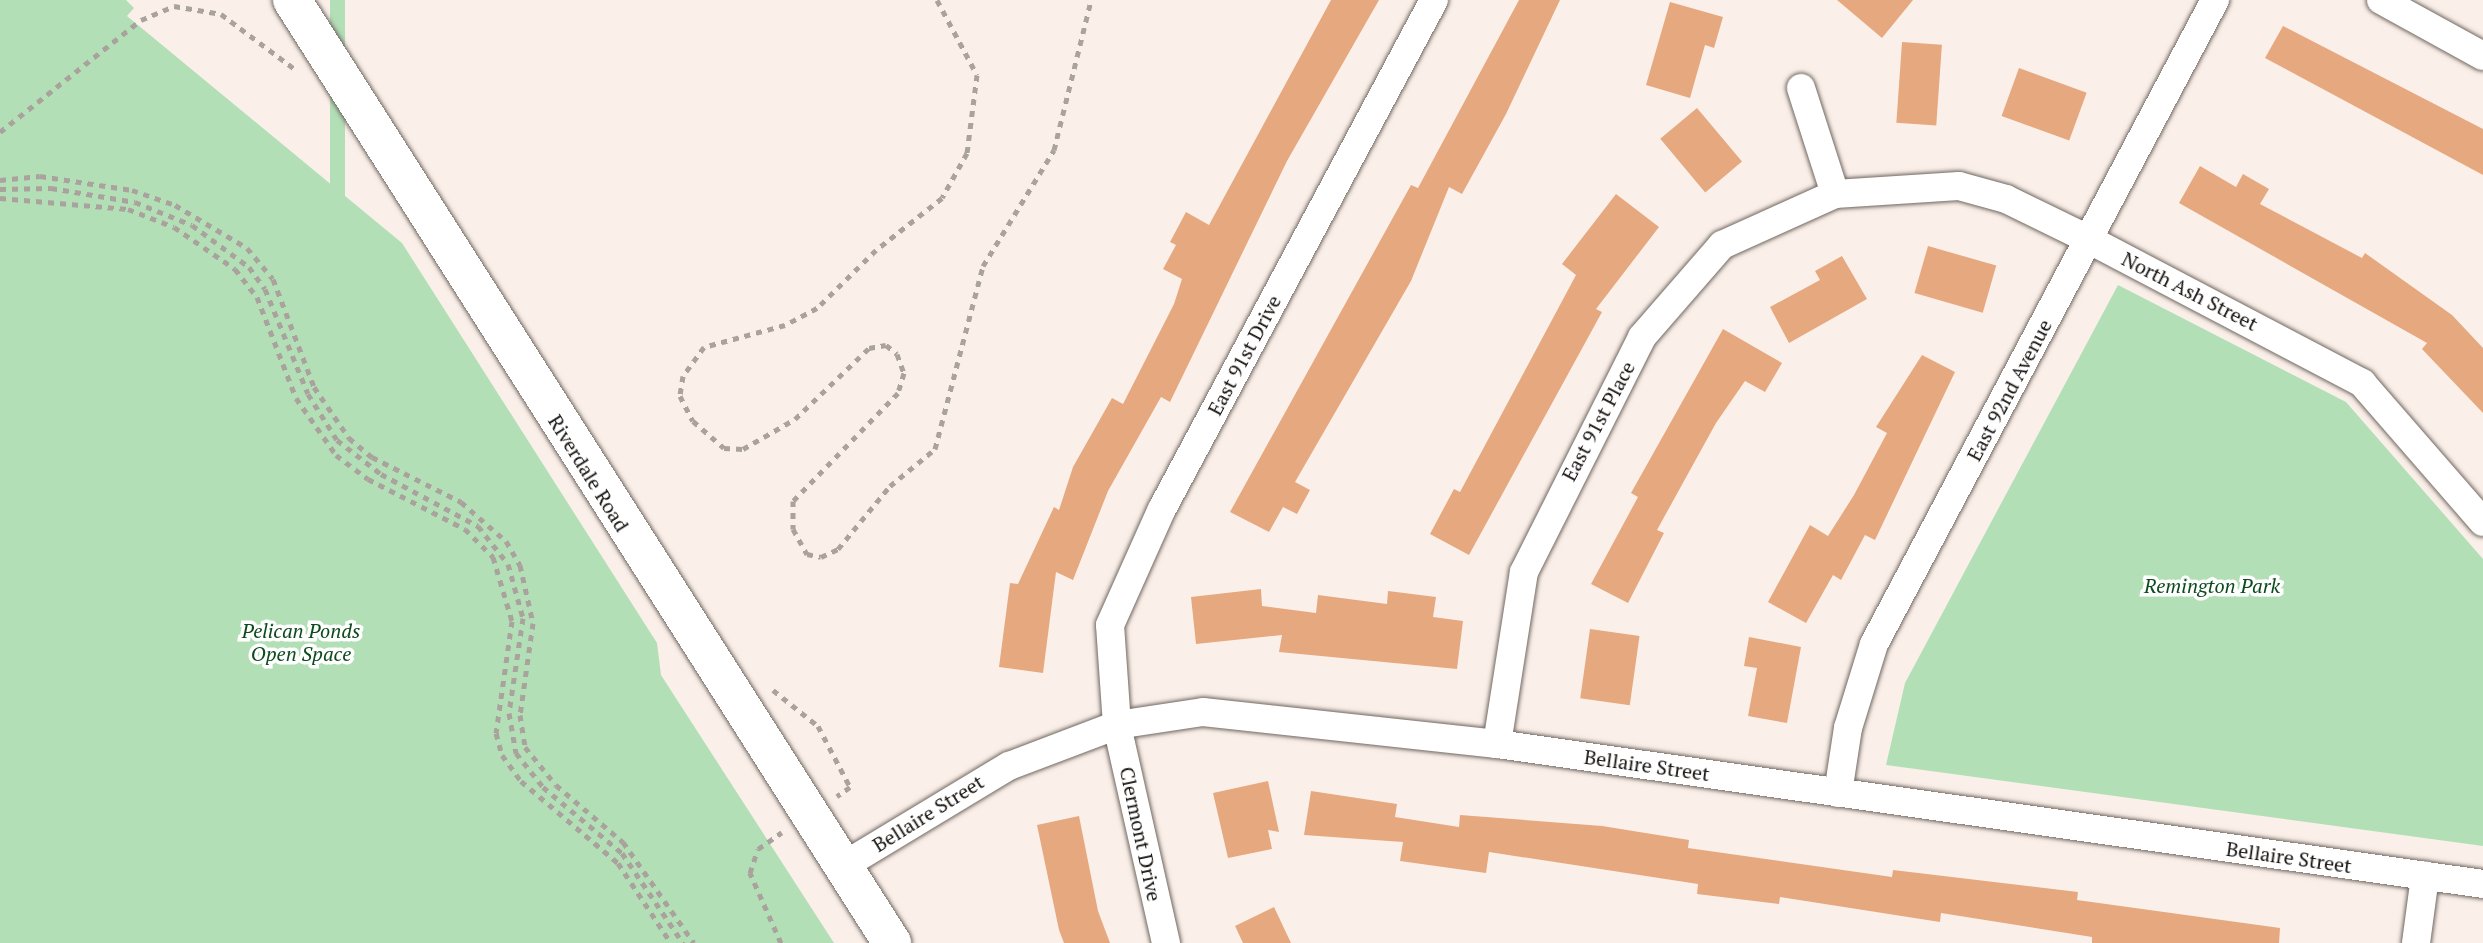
<!DOCTYPE html>
<html>
<head>
<meta charset="utf-8">
<style>
  body { margin:0 }
  #map { position:relative; width:2483px; height:943px; overflow:hidden; background:#fbf0e9; font-family:"PT Serif",serif }
  div>[style] { position:absolute }
  .green>* { inset:0; background:#b3dfb7; transform-origin:0 0 }
  .building>* { inset:0; background:#e6a87f; transform-origin:0 0 }
  .path>* { height:5px; margin-top:-2.5px; transform-origin:0; background:repeating-linear-gradient(90deg,#aaa29d 0 6px,transparent 0 12px) }
  .roads { filter:drop-shadow(0 0 2px #706761) drop-shadow(0 0 2px #706761) }
  .street>* { height:28px; margin:-14px; padding:0 14px; transform-origin:14px; border-radius:14px; background:#fff }
  .secondary>* { height:38px; margin:-19px; padding:0 19px; transform-origin:19px; border-radius:19px; background:#fff }
  span { translate:-50% -50%; white-space:nowrap; text-align:center; line-height:1.15; -webkit-text-stroke:7px #fff; paint-order:stroke }
  .street-label { font-size:20px; color:#151210 }
  .park-label { font-size:20px; color:#0d4b1d; font-style:italic }
</style>
</head>
<body>
<div id="map">
  <div class="green">
    <div style="clip-path:polygon(0 0,126px 0,134px 8px,127px 16px,402px 243px,657px 643px,661px 675px,834px 943px,0 943px)"></div>
    <div style="left:330px;top:0;width:15px;height:788px"></div>
    <div style="clip-path:polygon(2118px 285px,2346px 402px,2483px 559px,2483px 846px,1886px 765px,1905px 683px)"></div>
  </div>
  <div class="building">
    <div style="clip-path:polygon(1331px 0,1379px 0,1287px 161px,1170px 402px,1161px 397px,1108px 491px,1073px 580px,1056px 572px,1043px 673px,999px 667px,1010px 583px,1018px 584px,1054px 507px,1059px 510px,1073px 467px,1112px 398px,1123px 404px,1174px 304px,1182px 279px,1163px 269px,1176px 245px,1170px 242px,1186px 212px,1209px 225px)"></div>
    <div style="clip-path:polygon(1519px 0,1560px 0,1506px 114px,1462px 194px,1449px 187px,1411px 281px,1295px 482px,1310px 490px,1297px 514px,1283px 507px,1269px 532px,1230px 512px,1411px 185px,1418px 188px)"></div>
    <div style="clip-path:polygon(1837px 0,1913px 0,1882px 38px)"></div>
    <div style="clip-path:polygon(1670px 2px,1723px 17px,1714px 48px,1705px 45px,1690px 98px,1646px 85px)"></div>
    <div style="clip-path:polygon(2283px 26px,2483px 129px,2483px 175px,2265px 58px)"></div>
    <div style="left:1902px;top:42px;width:40px;height:81px;rotate:4deg"></div>
    <div style="left:2019px;top:68px;width:72px;height:51px;rotate:20deg"></div>
    <div style="left:1697px;top:108px;width:70px;height:48px;rotate:50deg"></div>
    <div style="clip-path:polygon(2200px 166px,2236px 187px,2243px 174px,2269px 189px,2260px 204px,2362px 258px,2365px 253px,2452px 315px,2483px 348px,2483px 413px,2422px 349px,2427px 343px,2179px 203px)"></div>
    <div style="clip-path:polygon(1616px 194px,1659px 227px,1596px 309px,1602px 312px,1469px 555px,1430px 534px,1454px 489px,1460px 492px,1576px 275px,1562px 264px)"></div>
    <div style="left:1928px;top:246px;width:71px;height:49px;rotate:16deg"></div>
    <div style="clip-path:polygon(1842px 256px,1867px 299px,1789px 343px,1770px 307px,1820px 280px,1815px 271px)"></div>
    <div style="clip-path:polygon(1723px 329px,1782px 363px,1765px 392px,1745px 381px,1716px 423px,1657px 530px,1664px 533px,1628px 603px,1591px 584px,1638px 497px,1631px 493px)"></div>
    <div style="clip-path:polygon(1922px 355px,1955px 372px,1875px 540px,1865px 535px,1841px 580px,1833px 575px,1806px 623px,1768px 602px,1810px 525px,1828px 536px,1854px 495px,1887px 433px,1876px 427px)"></div>
    <div style="clip-path:polygon(1261px 589px,1262px 606px,1316px 613px,1318px 595px,1387px 604px,1388px 591px,1436px 597px,1433px 617px,1463px 621px,1457px 669px,1279px 652px,1282px 635px,1196px 644px,1191px 597px)"></div>
    <div style="left:1590px;top:629px;width:50px;height:70px;rotate:8deg"></div>
    <div style="clip-path:polygon(1749px 637px,1801px 647px,1787px 723px,1748px 716px,1757px 668px,1744px 666px)"></div>
    <div style="clip-path:polygon(1268px 781px,1279px 832px,1268px 830px,1272px 849px,1228px 858px,1213px 793px)"></div>
    <div style="clip-path:polygon(1311px 791px,1397px 804px,1395px 817px,1459px 827px,1460px 815px,1602px 826px,1689px 840px,1688px 848px,1892px 877px,1893px 870px,2078px 892px,2077px 900px,2280px 928px,2279px 943px,2092px 943px,2092px 937px,1941px 913px,1940px 922px,1780px 897px,1779px 904px,1697px 894px,1698px 884px,1489px 852px,1486px 873px,1400px 861px,1403px 842px,1304px 835px)"></div>
    <div style="clip-path:polygon(1079px 816px,1098px 911px,1110px 943px,1064px 943px,1059px 930px,1037px 825px)"></div>
    <div style="clip-path:polygon(1274px 907px,1291px 943px,1243px 943px,1235px 926px)"></div>
  </div>
  <div class="path">
    <div style="left:937px;top:0;width:85px;rotate:61.9deg"></div>
    <div style="left:977px;top:75px;width:79px;rotate:97.3deg"></div>
    <div style="left:967px;top:153px;width:51px;rotate:119.1deg"></div>
    <div style="left:942px;top:198px;width:84px;rotate:141.8deg"></div>
    <div style="left:876px;top:250px;width:83px;rotate:135.5deg"></div>
    <div style="left:817px;top:308px;width:36px;rotate:152deg"></div>
    <div style="left:785px;top:325px;width:84px;rotate:164.8deg"></div>
    <div style="left:704px;top:347px;width:36px;rotate:126deg"></div>
    <div style="left:683px;top:376px;width:20px;rotate:99deg"></div>
    <div style="left:680px;top:396px;width:28px;rotate:63deg"></div>
    <div style="left:693px;top:421px;width:41px;rotate:41.1deg"></div>
    <div style="left:724px;top:448px;width:19px;rotate:3deg"></div>
    <div style="left:743px;top:449px;width:60px;rotate:-30deg"></div>
    <div style="left:795px;top:419px;width:103px;rotate:-43.8deg"></div>
    <div style="left:869px;top:348px;width:17px;rotate:-10deg"></div>
    <div style="left:886px;top:345px;width:14px;rotate:39deg"></div>
    <div style="left:897px;top:354px;width:20px;rotate:70deg"></div>
    <div style="left:904px;top:373px;width:21px;rotate:107deg"></div>
    <div style="left:898px;top:393px;width:151px;rotate:134.2deg"></div>
    <div style="left:793px;top:501px;width:28px;rotate:90deg"></div>
    <div style="left:793px;top:529px;width:29px;rotate:61deg"></div>
    <div style="left:807px;top:554px;width:14px;rotate:12deg"></div>
    <div style="left:821px;top:557px;width:19px;rotate:-25deg"></div>
    <div style="left:838px;top:549px;width:82px;rotate:-50.5deg"></div>
    <div style="left:890px;top:486px;width:58px;rotate:-39.4deg"></div>
    <div style="left:935px;top:449px;width:189px;rotate:-75.3deg"></div>
    <div style="left:983px;top:266px;width:136px;rotate:-58.5deg"></div>
    <div style="left:1054px;top:150px;width:154px;rotate:-76.1deg"></div>
    <div style="left:0;top:132px;width:180px;rotate:-38.5deg"></div>
    <div style="left:141px;top:20px;width:36px;rotate:-23deg"></div>
    <div style="left:174px;top:6px;width:48px;rotate:9.7deg"></div>
    <div style="left:221px;top:14px;width:94px;rotate:36.7deg"></div>
    <div style="left:0;top:180px;width:40px;rotate:-5.7deg"></div>
    <div style="left:40px;top:176px;width:93px;rotate:8.7deg"></div>
    <div style="left:132px;top:190px;width:46px;rotate:19.2deg"></div>
    <div style="left:175px;top:205px;width:84px;rotate:30.8deg"></div>
    <div style="left:247px;top:248px;width:40px;rotate:50deg"></div>
    <div style="left:273px;top:279px;width:116px;rotate:69.2deg"></div>
    <div style="left:314px;top:387px;width:62px;rotate:55.5deg"></div>
    <div style="left:349px;top:438px;width:30px;rotate:40deg"></div>
    <div style="left:372px;top:457px;width:100px;rotate:26.8deg"></div>
    <div style="left:461px;top:502px;width:60px;rotate:40.9deg"></div>
    <div style="left:506px;top:541px;width:28px;rotate:60deg"></div>
    <div style="left:520px;top:565px;width:59px;rotate:77.4deg"></div>
    <div style="left:533px;top:623px;width:93px;rotate:98deg"></div>
    <div style="left:520px;top:715px;width:32px;rotate:81deg"></div>
    <div style="left:525px;top:747px;width:49px;rotate:50.8deg"></div>
    <div style="left:556px;top:785px;width:88px;rotate:40.4deg"></div>
    <div style="left:623px;top:842px;width:123px;rotate:54.9deg"></div>
    <div style="left:0;top:189px;width:51px;rotate:-1.1deg"></div>
    <div style="left:51px;top:188px;width:85px;rotate:9.5deg"></div>
    <div style="left:135px;top:202px;width:61px;rotate:22deg"></div>
    <div style="left:192px;top:225px;width:71px;rotate:36.4deg"></div>
    <div style="left:249px;top:267px;width:27px;rotate:54deg"></div>
    <div style="left:265px;top:289px;width:113px;rotate:67.7deg"></div>
    <div style="left:308px;top:394px;width:54px;rotate:57.8deg"></div>
    <div style="left:337px;top:440px;width:56px;rotate:37.7deg"></div>
    <div style="left:381px;top:474px;width:110px;rotate:28.2deg"></div>
    <div style="left:478px;top:526px;width:48px;rotate:51.7deg"></div>
    <div style="left:508px;top:564px;width:56px;rotate:74.5deg"></div>
    <div style="left:523px;top:618px;width:96px;rotate:98.4deg"></div>
    <div style="left:509px;top:713px;width:41px;rotate:80.1deg"></div>
    <div style="left:516px;top:753px;width:43px;rotate:51.5deg"></div>
    <div style="left:543px;top:787px;width:103px;rotate:39.9deg"></div>
    <div style="left:622px;top:853px;width:109px;rotate:55.9deg"></div>
    <div style="left:0;top:198px;width:128px;rotate:4.9deg"></div>
    <div style="left:128px;top:209px;width:49px;rotate:21.4deg"></div>
    <div style="left:174px;top:227px;width:74px;rotate:34.5deg"></div>
    <div style="left:235px;top:269px;width:36px;rotate:52deg"></div>
    <div style="left:257px;top:297px;width:108px;rotate:68.9deg"></div>
    <div style="left:296px;top:398px;width:70px;rotate:54.9deg"></div>
    <div style="left:336px;top:455px;width:40px;rotate:37deg"></div>
    <div style="left:368px;top:479px;width:109px;rotate:27.3deg"></div>
    <div style="left:465px;top:529px;width:40px;rotate:45deg"></div>
    <div style="left:493px;top:557px;width:67px;rotate:73.5deg"></div>
    <div style="left:512px;top:621px;width:113px;rotate:98.1deg"></div>
    <div style="left:496px;top:733px;width:23px;rotate:75deg"></div>
    <div style="left:502px;top:755px;width:32px;rotate:54deg"></div>
    <div style="left:521px;top:781px;width:127px;rotate:40.2deg"></div>
    <div style="left:618px;top:863px;width:96px;rotate:56.5deg"></div>
    <div style="left:773px;top:690px;width:58px;rotate:38.7deg"></div>
    <div style="left:818px;top:726px;width:69px;rotate:62.3deg"></div>
    <div style="left:850px;top:787px;width:16px;rotate:145deg"></div>
    <div style="left:781px;top:943px;width:77px;rotate:-113.9deg"></div>
    <div style="left:750px;top:873px;width:25px;rotate:-72deg"></div>
    <div style="left:758px;top:849px;width:29px;rotate:-35deg"></div>
  </div>
  <div class="roads">
    <div class="street">
      <div style="left:2381px;top:0;width:116px;rotate:28.8deg"></div>
      <div style="left:1801px;top:88px;width:111px;rotate:72.2deg"></div>
      <div style="left:1497px;top:744px;width:174px;rotate:-81.1deg"></div>
      <div style="left:1524px;top:572px;width:263px;rotate:-63.3deg"></div>
      <div style="left:1642px;top:337px;width:122px;rotate:-49deg"></div>
      <div style="left:1722px;top:245px;width:124px;rotate:-24.3deg"></div>
      <div style="left:1835px;top:194px;width:124px;rotate:-3.7deg"></div>
      <div style="left:1959px;top:186px;width:49px;rotate:15.5deg"></div>
      <div style="left:2006px;top:199px;width:91px;rotate:26deg"></div>
      <div style="left:2088px;top:239px;width:310px;rotate:27.7deg"></div>
      <div style="left:2362px;top:383px;width:184px;rotate:49deg"></div>
      <div style="left:1838px;top:793px;width:66px;rotate:-81.3deg"></div>
      <div style="left:1848px;top:728px;width:88px;rotate:-72.8deg"></div>
      <div style="left:1874px;top:644px;width:729px;rotate:-62.1deg"></div>
      <div style="left:843px;top:866px;width:194px;rotate:-31.1deg"></div>
      <div style="left:1009px;top:766px;width:116px;rotate:-20.8deg"></div>
      <div style="left:1117px;top:725px;width:87px;rotate:-8.6deg"></div>
      <div style="left:1203px;top:712px;width:296px;rotate:6.2deg"></div>
      <div style="left:1497px;top:744px;width:996px;rotate:8.08deg"></div>
      <div style="left:1166px;top:943px;width:223px;rotate:-102.7deg"></div>
      <div style="left:1117px;top:725px;width:100px;rotate:-94deg"></div>
      <div style="left:1110px;top:625px;width:127px;rotate:-65.9deg"></div>
      <div style="left:1162px;top:509px;width:577px;rotate:-61.88deg"></div>
      <div style="left:2416px;top:943px;width:68px;rotate:-82.3deg"></div>
    </div>
    <div class="secondary">
      <div style="left:292px;top:0;width:1118px;rotate:57.53deg"></div>
    </div>
  </div>
  <div class="street-label">
    <span style="left:2190px;top:291px;rotate:27deg">North Ash Street</span>
    <span style="left:1244px;top:355px;rotate:-62deg">East 91st Drive</span>
    <span style="left:2009px;top:390px;rotate:-62deg">East 92nd Avenue</span>
    <span style="left:1598px;top:421px;rotate:-62deg">East 91st Place</span>
    <span style="left:589px;top:473px;rotate:58deg">Riverdale Road</span>
    <span style="left:1647px;top:765px;rotate:8deg">Bellaire Street</span>
    <span style="left:928px;top:813px;rotate:-32deg">Bellaire Street</span>
    <span style="left:1141px;top:834px;rotate:78deg">Clermont Drive</span>
    <span style="left:2289px;top:857px;rotate:8deg">Bellaire Street</span>
  </div>
  <div class="park-label">
    <span style="left:2212px;top:585px">Remington Park</span>
    <span style="left:301px;top:642px">Pelican Ponds<br>Open Space</span>
  </div>
</div>
</body>
</html>
